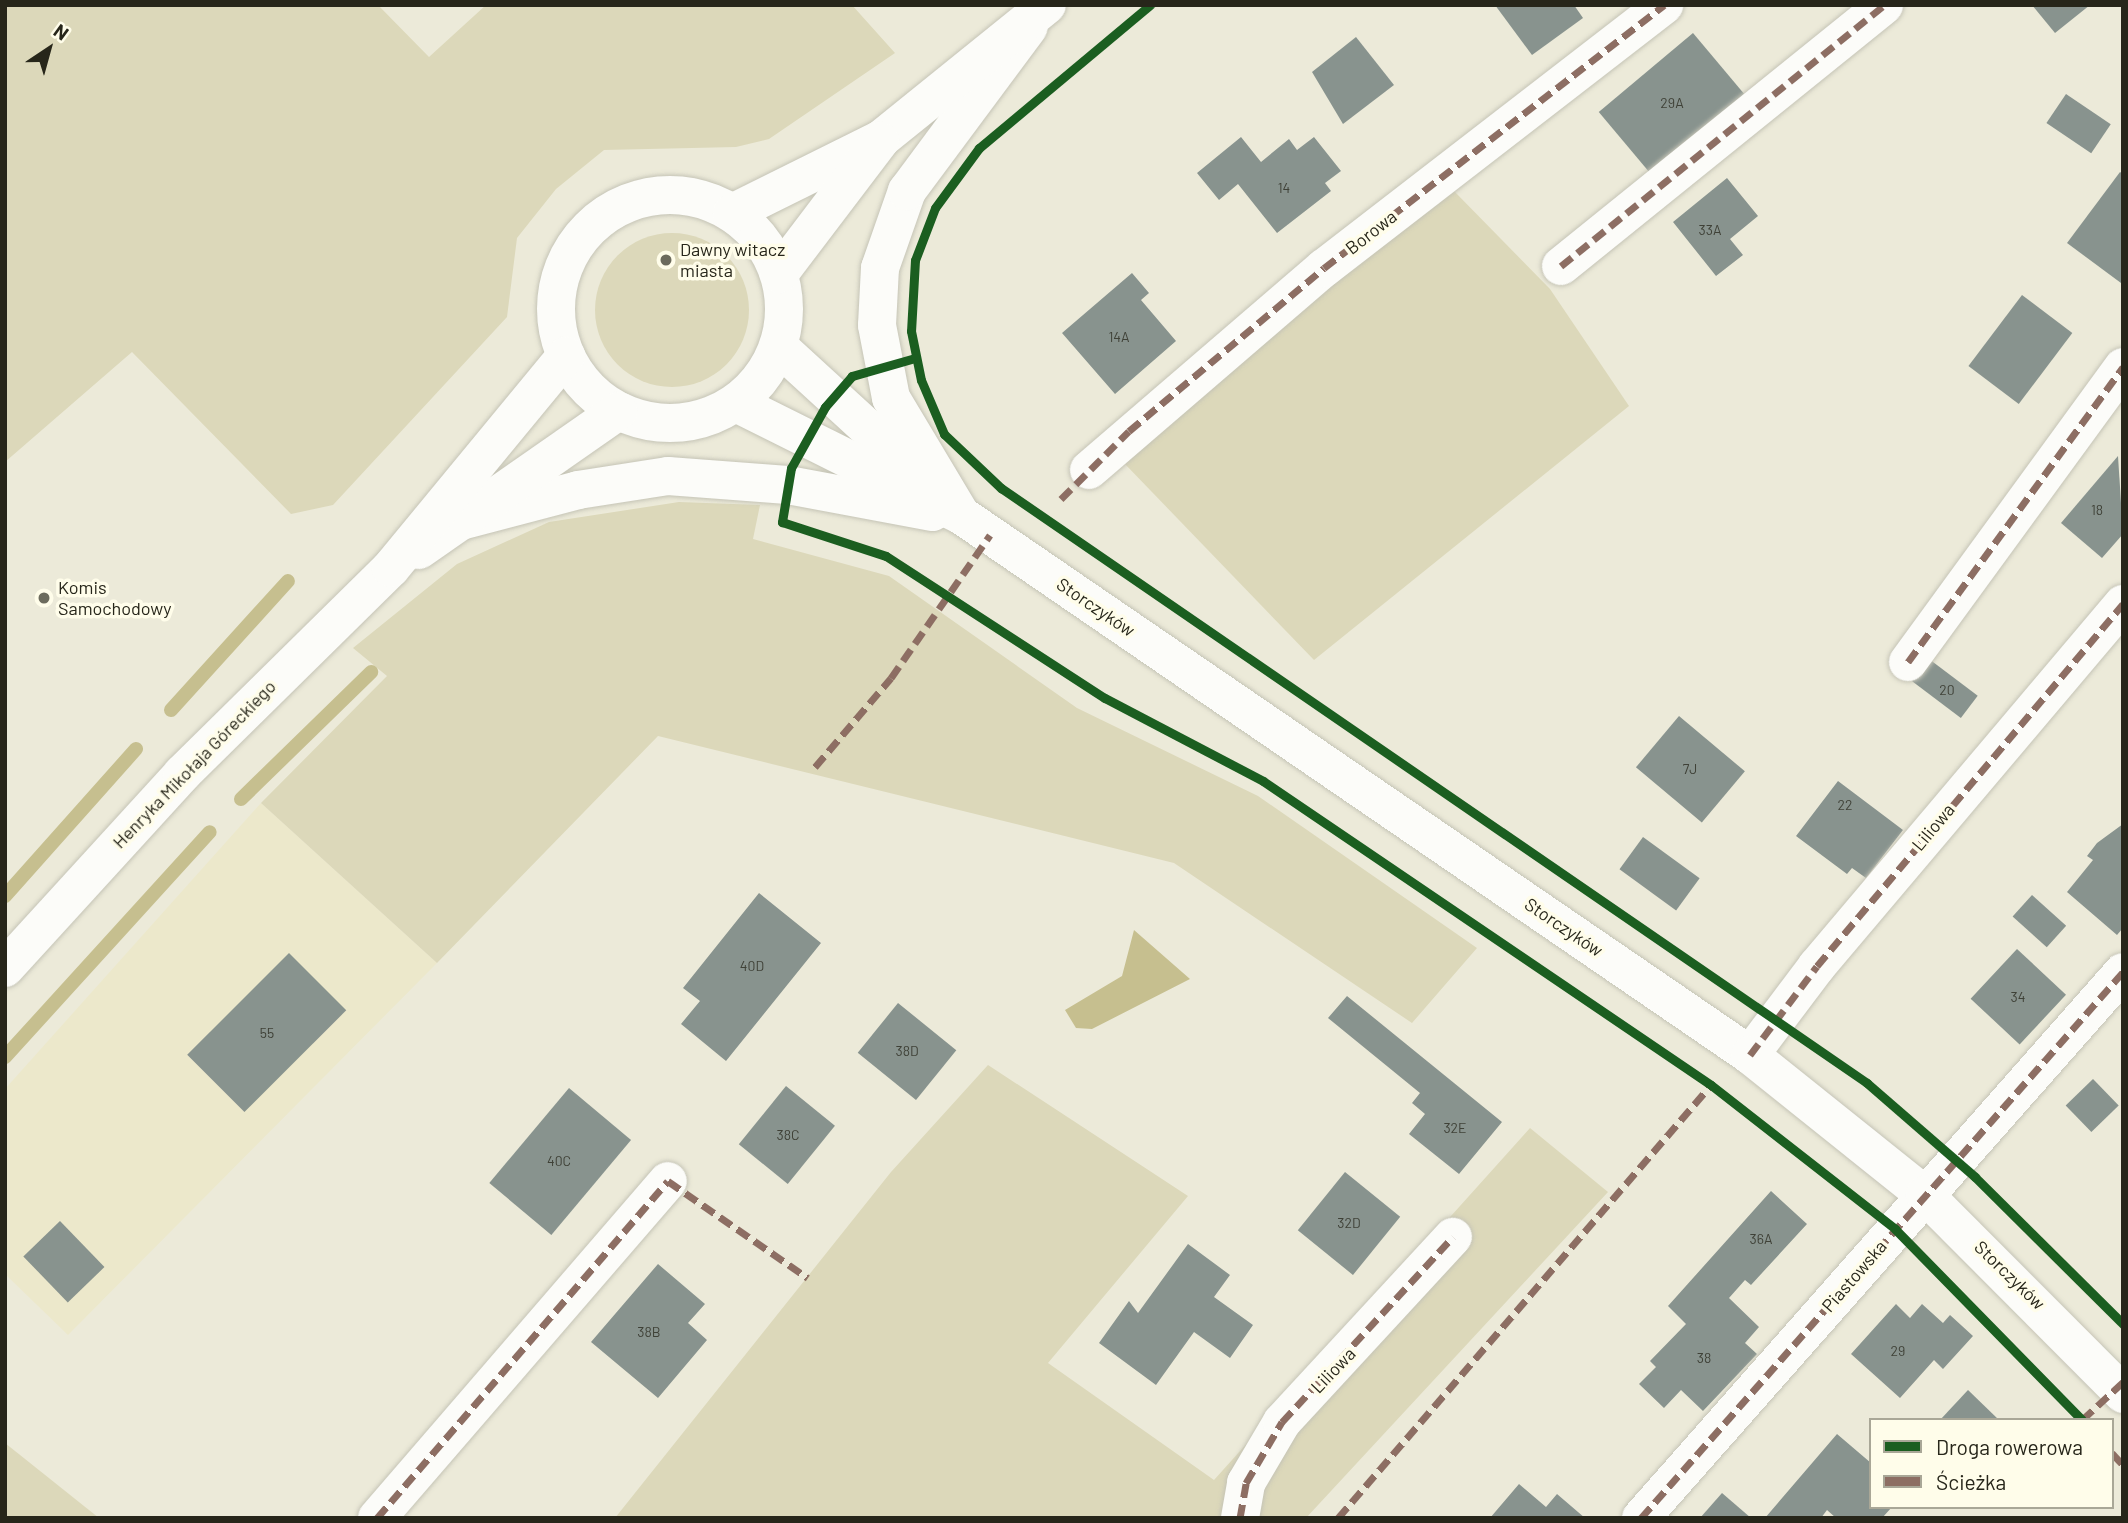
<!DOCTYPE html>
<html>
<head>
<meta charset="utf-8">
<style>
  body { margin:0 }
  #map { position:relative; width:2128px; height:1523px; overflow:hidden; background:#ecead9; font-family:Barlow,sans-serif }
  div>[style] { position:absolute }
  .built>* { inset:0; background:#ece8cb }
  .green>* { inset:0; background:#dcd8ba }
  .round { border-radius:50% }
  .water>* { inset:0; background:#c6bf8f }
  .stream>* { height:14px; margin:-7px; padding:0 7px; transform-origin:7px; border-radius:7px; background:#c6bf8f }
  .building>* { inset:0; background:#88938e; transform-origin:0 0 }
  .roads { filter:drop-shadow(0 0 2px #c5c4b6) drop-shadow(0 0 2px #c5c4b6) }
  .minor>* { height:38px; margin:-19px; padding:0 19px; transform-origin:19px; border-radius:19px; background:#fcfcf9 }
  .tertiary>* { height:38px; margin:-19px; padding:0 19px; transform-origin:19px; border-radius:19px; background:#fcfcf9 }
  .secondary>* { height:38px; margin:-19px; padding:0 19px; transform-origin:19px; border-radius:19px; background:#fcfcf9 }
  .secondary>.ring { margin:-19px; padding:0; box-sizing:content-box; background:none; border:38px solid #fcfcf9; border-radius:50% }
  .quiet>* { height:7px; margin-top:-3.5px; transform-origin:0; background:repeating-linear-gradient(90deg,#8d6e63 0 14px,transparent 0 21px) }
  .cycleway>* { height:9px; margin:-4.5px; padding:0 4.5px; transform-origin:4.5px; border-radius:4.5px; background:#1b5e20 }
  .dots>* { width:19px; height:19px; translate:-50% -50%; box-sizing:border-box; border:4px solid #fffdea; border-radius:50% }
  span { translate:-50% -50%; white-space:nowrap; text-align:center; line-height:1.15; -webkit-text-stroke:7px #fffdea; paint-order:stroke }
  .number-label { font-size:14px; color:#3f4137 }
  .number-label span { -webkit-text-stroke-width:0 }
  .street-label { font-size:18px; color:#27261a }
  .poi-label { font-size:18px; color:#27261a }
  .left { translate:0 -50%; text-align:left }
  .frame { position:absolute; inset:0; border:7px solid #27261a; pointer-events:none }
  .legend { position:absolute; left:1869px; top:1418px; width:245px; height:91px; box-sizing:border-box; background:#fffdea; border:2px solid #a9a797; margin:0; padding:9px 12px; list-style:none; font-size:21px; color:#27261a }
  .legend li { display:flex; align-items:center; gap:14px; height:35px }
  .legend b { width:35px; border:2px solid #a9a797 }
  .north { position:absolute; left:14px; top:14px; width:70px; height:70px; -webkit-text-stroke:5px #fffdea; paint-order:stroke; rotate:36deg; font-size:19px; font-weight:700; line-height:28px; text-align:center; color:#27261a }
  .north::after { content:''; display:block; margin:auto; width:24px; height:32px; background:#27261a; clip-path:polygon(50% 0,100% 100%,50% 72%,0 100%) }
</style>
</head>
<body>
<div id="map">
  <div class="built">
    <div style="clip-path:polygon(261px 803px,437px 963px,68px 1335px,5px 1274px,5px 1089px)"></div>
  </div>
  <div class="green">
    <div style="clip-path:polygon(5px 5px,378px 5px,429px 57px,486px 5px,852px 5px,895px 53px,769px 139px,736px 147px,604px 150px,556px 189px,517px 238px,507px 317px,333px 505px,291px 514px,132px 352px,5px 462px)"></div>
    <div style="clip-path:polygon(1453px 190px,1550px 289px,1629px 406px,1314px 660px,1124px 463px,1326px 282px)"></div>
    <div class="round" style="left:595px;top:233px;width:154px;height:154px"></div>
    <div style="clip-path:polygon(679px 502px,760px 505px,753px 539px,889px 576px,1077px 708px,1258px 796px,1477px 948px,1412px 1023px,1174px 863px,658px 736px,437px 963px,261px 803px,387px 676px,353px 648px,457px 564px,549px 522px)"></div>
    <div style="clip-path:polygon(988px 1065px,1188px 1196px,1048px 1363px,1214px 1480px,1530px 1128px,1608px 1192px,1306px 1518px,615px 1518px,891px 1172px)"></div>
    <div style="clip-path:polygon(5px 1443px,99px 1518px,5px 1518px)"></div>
  </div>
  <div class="water">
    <div style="clip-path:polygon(1134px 930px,1190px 979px,1092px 1029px,1076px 1028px,1065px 1010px,1122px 976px)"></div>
  </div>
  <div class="stream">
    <div style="left:171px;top:710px;width:174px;rotate:-47.8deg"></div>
    <div style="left:241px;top:799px;width:182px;rotate:-44.3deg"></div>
    <div style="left:5px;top:896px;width:197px;rotate:-48.3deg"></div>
    <div style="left:5px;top:1057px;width:304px;rotate:-47.7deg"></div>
  </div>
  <div class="building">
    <div style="clip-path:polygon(1495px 5px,1574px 5px,1583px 18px,1532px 55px)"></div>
    <div style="clip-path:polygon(2032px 5px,2090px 5px,2055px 33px)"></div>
    <div style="left:1693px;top:33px;width:80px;height:123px;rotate:50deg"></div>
    <div style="clip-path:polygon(1356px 37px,1394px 85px,1343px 124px,1312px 72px)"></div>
    <div style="left:2066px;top:94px;width:54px;height:35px;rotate:34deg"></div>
    <div style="clip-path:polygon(1241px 137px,1261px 162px,1289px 139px,1297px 150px,1314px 137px,1341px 171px,1325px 183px,1331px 191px,1277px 233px,1238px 184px,1219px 200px,1197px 173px)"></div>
    <div style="clip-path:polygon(2120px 172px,2123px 174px,2121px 283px,2067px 243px)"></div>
    <div style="clip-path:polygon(1727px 178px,1758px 216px,1730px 239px,1743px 255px,1716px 276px,1673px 222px)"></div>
    <div style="clip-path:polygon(1132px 273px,1149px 293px,1141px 300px,1176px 341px,1115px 394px,1062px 333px)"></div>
    <div style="left:2022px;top:295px;width:63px;height:89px;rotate:37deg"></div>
    <div style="clip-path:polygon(2118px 456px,2123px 534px,2102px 558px,2061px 523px)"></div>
    <div style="left:1929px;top:659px;width:61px;height:28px;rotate:37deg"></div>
    <div style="left:1679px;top:716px;width:86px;height:67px;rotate:40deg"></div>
    <div style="clip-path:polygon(1838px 781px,1903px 830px,1866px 878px,1852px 868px,1847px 874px,1796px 836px)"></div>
    <div style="clip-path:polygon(2123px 824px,2123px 928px,2117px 935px,2067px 892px,2093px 860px,2087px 856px,2097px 843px)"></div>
    <div style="left:1643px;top:837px;width:70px;height:40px;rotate:36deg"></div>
    <div style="clip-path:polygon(759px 893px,821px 943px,726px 1061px,681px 1024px,700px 1001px,683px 988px)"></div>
    <div style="left:2032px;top:895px;width:46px;height:29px;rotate:42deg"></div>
    <div style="left:2017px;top:949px;width:67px;height:68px;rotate:43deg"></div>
    <div style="left:289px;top:953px;width:81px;height:144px;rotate:45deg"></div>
    <div style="clip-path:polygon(1347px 996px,1502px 1122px,1459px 1174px,1409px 1134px,1425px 1114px,1412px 1103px,1420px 1093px,1328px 1018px)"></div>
    <div style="left:898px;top:1003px;width:75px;height:64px;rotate:39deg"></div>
    <div style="left:2093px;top:1079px;width:37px;height:38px;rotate:46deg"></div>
    <div style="left:786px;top:1086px;width:63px;height:75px;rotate:39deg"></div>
    <div style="left:569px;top:1088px;width:81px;height:124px;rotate:40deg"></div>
    <div style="left:1345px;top:1172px;width:71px;height:75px;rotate:39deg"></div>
    <div style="clip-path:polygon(1771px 1191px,1807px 1224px,1751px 1285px,1745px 1280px,1729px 1298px,1759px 1327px,1745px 1343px,1757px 1354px,1703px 1411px,1681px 1390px,1664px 1408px,1639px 1384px,1656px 1367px,1650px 1361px,1686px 1324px,1668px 1306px)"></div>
    <div style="left:60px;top:1221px;width:64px;height:51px;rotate:46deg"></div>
    <div style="clip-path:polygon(1188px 1244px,1230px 1275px,1214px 1297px,1253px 1325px,1230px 1358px,1194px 1332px,1156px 1385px,1099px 1343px,1129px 1301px,1138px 1313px)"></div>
    <div style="clip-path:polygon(658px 1264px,705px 1304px,688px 1323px,707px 1340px,658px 1398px,591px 1342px)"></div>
    <div style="clip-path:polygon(1896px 1304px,1910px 1318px,1922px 1304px,1943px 1323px,1950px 1315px,1973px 1336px,1943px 1369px,1934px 1360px,1900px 1398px,1851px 1354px)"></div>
    <div style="clip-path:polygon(1968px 1390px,1999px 1420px,1940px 1420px)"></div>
    <div style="clip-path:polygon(1837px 1434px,1871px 1463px,1871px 1507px,1892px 1507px,1882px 1518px,1836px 1518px,1827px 1510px,1821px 1518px,1765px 1518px)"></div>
    <div style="clip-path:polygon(1519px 1484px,1546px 1507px,1557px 1494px,1585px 1518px,1490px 1518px)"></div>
    <div style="clip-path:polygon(1722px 1493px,1751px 1518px,1700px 1518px)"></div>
  </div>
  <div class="roads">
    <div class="minor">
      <div style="left:1561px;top:266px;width:415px;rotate:-38.9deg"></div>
      <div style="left:1089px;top:470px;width:310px;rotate:-40.7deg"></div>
      <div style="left:1324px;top:268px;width:430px;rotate:-37.7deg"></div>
      <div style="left:1908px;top:662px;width:365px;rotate:-53.9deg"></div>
      <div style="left:1750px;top:1055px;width:111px;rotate:-53deg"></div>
      <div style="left:1817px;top:966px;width:474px;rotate:-49.8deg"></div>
      <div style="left:377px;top:1518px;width:445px;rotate:-49.2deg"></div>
      <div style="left:1240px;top:1518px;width:36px;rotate:-80deg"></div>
      <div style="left:1246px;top:1483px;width:71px;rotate:-59.5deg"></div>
      <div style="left:1282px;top:1422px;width:252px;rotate:-47.3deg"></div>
      <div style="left:1641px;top:1518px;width:728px;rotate:-48.56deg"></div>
    </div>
    <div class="tertiary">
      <div style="left:779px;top:347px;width:197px;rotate:42.5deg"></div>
      <div style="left:736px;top:403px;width:251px;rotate:26.5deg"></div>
      <div style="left:961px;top:515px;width:956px;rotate:34.39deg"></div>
      <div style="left:1750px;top:1055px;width:224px;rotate:38.7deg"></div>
      <div style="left:1925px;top:1195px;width:281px;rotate:45.1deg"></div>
      <div style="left:961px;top:515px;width:136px;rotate:-120.9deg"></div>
      <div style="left:891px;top:398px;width:74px;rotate:-100.9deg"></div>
      <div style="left:877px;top:325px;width:57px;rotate:-87deg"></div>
      <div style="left:880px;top:268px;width:82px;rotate:-70.7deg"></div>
      <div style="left:907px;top:191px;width:204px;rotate:-53.4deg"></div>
      <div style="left:464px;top:520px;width:118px;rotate:-14.7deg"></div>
      <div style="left:578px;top:490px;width:91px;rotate:-8.8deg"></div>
      <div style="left:668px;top:476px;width:120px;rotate:4.3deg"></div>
      <div style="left:788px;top:485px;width:147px;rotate:10.6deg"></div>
    </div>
    <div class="secondary">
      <div class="ring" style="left:556px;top:195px;width:190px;height:190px"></div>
      <div style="left:732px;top:213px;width:166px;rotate:-26.4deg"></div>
      <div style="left:881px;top:139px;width:213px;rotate:-38.9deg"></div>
      <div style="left:779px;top:274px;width:167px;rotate:-52.8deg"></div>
      <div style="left:419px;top:550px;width:243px;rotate:-34.9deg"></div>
      <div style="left:5px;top:968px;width:263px;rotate:-47.6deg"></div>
      <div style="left:182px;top:774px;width:293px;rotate:-44.6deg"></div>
      <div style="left:391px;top:568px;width:275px;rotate:-50.5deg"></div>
    </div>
  </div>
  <div class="quiet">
    <div style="left:1561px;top:266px;width:415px;rotate:-38.9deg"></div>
    <div style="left:1061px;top:499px;width:96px;rotate:-45deg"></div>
    <div style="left:1129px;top:431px;width:254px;rotate:-39.9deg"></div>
    <div style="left:1324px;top:268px;width:430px;rotate:-37.7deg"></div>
    <div style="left:1908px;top:662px;width:365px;rotate:-53.9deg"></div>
    <div style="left:815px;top:767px;width:117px;rotate:-49.5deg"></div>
    <div style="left:891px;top:678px;width:174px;rotate:-55.3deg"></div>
    <div style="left:1750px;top:1055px;width:111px;rotate:-53deg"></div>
    <div style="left:1817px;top:966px;width:474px;rotate:-49.8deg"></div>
    <div style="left:2082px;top:1420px;width:56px;rotate:-42.8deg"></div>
    <div style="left:2112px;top:1453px;width:16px;rotate:47deg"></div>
    <div style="left:377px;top:1518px;width:445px;rotate:-49.2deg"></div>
    <div style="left:668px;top:1181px;width:170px;rotate:34.7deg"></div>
    <div style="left:1240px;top:1518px;width:36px;rotate:-80deg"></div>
    <div style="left:1246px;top:1483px;width:71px;rotate:-59.5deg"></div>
    <div style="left:1282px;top:1422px;width:252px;rotate:-47.3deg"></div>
    <div style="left:1338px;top:1518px;width:572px;rotate:-49.26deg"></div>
    <div style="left:1641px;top:1518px;width:728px;rotate:-48.56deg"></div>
  </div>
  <div class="cycleway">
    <div style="left:1150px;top:5px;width:223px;rotate:140.1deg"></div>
    <div style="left:979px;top:148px;width:74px;rotate:126.3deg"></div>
    <div style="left:935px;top:208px;width:56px;rotate:111deg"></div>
    <div style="left:915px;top:260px;width:71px;rotate:93.2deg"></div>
    <div style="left:911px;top:331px;width:50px;rotate:78.5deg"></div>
    <div style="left:921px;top:380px;width:59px;rotate:66.9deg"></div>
    <div style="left:944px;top:434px;width:79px;rotate:43.5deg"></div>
    <div style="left:1001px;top:488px;width:1051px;rotate:34.49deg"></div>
    <div style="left:1867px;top:1083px;width:143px;rotate:41deg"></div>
    <div style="left:1975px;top:1177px;width:209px;rotate:44.8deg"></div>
    <div style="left:915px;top:358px;width:66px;rotate:164.1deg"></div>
    <div style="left:852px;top:376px;width:41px;rotate:131.1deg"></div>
    <div style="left:825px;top:407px;width:70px;rotate:119.1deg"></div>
    <div style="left:791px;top:468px;width:55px;rotate:99.5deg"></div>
    <div style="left:782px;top:522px;width:109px;rotate:18.1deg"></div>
    <div style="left:886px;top:556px;width:261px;rotate:33deg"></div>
    <div style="left:1105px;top:698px;width:178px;rotate:27.7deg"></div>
    <div style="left:1263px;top:781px;width:541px;rotate:34.16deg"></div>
    <div style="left:1711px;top:1085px;width:234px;rotate:38deg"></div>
    <div style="left:1895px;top:1229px;width:267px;rotate:45.6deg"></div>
  </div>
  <div class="dots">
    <div style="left:666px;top:260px;background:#6c6b5d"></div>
    <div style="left:44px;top:598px;background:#6c6b5d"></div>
  </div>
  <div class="number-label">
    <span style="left:1672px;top:103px">29A</span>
    <span style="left:1284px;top:188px">14</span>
    <span style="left:1710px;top:230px">33A</span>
    <span style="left:1119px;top:337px">14A</span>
    <span style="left:2097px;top:510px">18</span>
    <span style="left:1947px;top:690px">20</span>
    <span style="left:1690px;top:769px">7J</span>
    <span style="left:1845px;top:805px">22</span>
    <span style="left:752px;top:966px">40D</span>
    <span style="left:2018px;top:997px">34</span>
    <span style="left:267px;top:1033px">55</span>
    <span style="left:907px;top:1051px">38D</span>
    <span style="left:1455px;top:1128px">32E</span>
    <span style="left:788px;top:1135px">38C</span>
    <span style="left:559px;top:1161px">40C</span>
    <span style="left:1349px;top:1223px">32D</span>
    <span style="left:1761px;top:1239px">36A</span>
    <span style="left:649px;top:1332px">38B</span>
    <span style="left:1898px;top:1351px">29</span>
    <span style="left:1704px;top:1358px">38</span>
  </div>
  <div class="street-label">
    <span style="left:1371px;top:232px;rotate:-38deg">Borowa</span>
    <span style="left:1096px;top:607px;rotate:34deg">Storczyków</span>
    <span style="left:194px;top:764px;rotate:-46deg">Henryka Mikołaja Góreckiego</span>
    <span style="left:1933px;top:827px;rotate:-50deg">Liliowa</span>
    <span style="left:1564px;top:927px;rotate:34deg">Storczyków</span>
    <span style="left:2010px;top:1275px;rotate:44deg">Storczyków</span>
    <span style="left:1854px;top:1276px;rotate:-49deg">Piastowska</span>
    <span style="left:1333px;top:1370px;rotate:-46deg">Liliowa</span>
  </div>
  <div class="poi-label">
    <span class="left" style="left:680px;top:260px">Dawny witacz<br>miasta</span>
    <span class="left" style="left:58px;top:598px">Komis<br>Samochodowy</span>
  </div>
  <div class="frame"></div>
  <ul class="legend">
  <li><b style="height:9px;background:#1b5e20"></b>Droga rowerowa</li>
  <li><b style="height:9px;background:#8d6e63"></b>Ścieżka</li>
  </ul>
  <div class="north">N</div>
</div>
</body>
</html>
